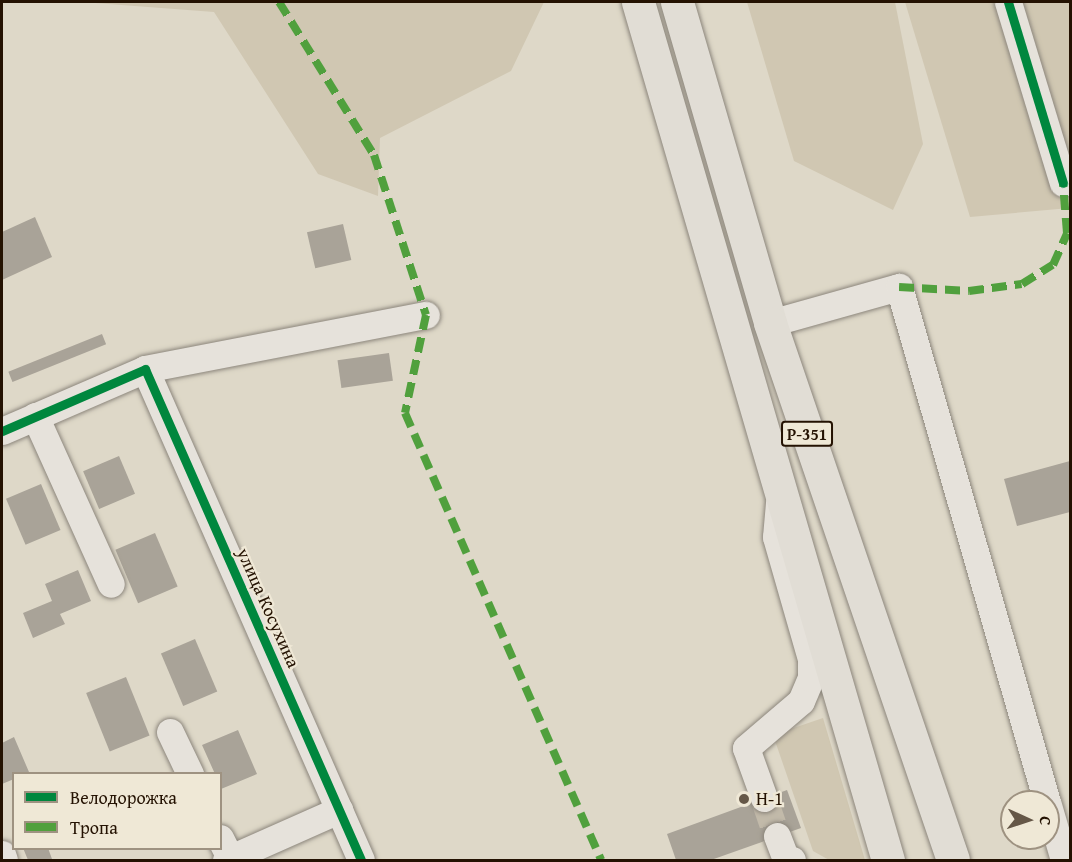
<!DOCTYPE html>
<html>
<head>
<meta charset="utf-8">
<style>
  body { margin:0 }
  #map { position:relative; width:1072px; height:862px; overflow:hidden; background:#ded8c8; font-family:"Gentium Book Plus",serif }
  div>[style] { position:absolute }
  .green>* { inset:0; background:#d0c7b2 }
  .building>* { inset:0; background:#a9a398; transform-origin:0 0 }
  .minor-tunnel>* { height:27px; margin-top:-13.5px; transform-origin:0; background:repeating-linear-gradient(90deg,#c2baaa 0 27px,transparent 0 41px) }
  .roads { filter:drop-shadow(0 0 2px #8c867c) drop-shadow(0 0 2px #8c867c) }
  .minor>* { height:27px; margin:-13.5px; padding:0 13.5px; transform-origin:13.5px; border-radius:13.5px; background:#e6e2db }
  .highway>* { height:33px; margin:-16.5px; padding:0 16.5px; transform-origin:16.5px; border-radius:16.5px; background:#e1ddd5 }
  .quiet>* { height:8px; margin-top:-4px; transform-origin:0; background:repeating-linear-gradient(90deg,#50a03d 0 15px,transparent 0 23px) }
  .cycleway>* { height:9px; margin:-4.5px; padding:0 4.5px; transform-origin:4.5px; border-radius:4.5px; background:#00873e }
  .dots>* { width:16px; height:16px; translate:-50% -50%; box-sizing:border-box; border:3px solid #efe8d6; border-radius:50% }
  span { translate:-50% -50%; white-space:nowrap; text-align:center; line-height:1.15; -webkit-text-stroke:4.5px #efe8d6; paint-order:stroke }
  .shield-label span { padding:2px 4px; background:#efe8d6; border:2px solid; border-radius:4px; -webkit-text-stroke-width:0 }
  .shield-label { font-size:16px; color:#241202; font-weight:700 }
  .street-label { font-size:18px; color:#241202 }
  .poi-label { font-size:18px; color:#241202 }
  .left { translate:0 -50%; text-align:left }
  .frame { position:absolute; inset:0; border:3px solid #241202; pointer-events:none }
  .legend { position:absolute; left:12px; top:772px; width:210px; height:78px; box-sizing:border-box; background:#efe8d6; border:2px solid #9e9281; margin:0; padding:8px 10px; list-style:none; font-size:18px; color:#241202 }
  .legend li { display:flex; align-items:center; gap:12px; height:30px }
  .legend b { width:30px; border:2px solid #9e9281 }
  .north { position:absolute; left:1000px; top:790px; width:60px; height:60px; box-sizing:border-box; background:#efe8d6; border:2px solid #9e9281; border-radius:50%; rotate:93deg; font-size:16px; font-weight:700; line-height:24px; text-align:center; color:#241202 }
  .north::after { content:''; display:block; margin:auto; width:21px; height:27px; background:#655747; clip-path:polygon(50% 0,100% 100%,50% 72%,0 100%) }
</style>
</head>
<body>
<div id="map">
  <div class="green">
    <div style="clip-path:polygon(82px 2px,544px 2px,511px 71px,380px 138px,378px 196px,318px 174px,214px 12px)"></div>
    <div style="clip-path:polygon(747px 2px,895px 2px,923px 144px,893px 210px,794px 161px)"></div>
    <div style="clip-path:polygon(905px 2px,1070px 2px,1070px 208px,970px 217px)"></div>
    <div style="clip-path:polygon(823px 718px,865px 860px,829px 860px,813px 851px,773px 735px)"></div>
  </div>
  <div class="building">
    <div style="clip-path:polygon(35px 217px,52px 257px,2px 280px,2px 232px)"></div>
    <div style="left:343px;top:224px;width:37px;height:37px;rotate:77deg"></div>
    <div style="left:102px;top:334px;width:11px;height:101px;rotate:68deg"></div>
    <div style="left:389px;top:353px;width:28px;height:52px;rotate:82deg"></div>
    <div style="left:119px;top:456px;width:41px;height:39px;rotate:67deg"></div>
    <div style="clip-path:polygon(1070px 461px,1070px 512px,1017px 526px,1004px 479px)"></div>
    <div style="left:41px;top:484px;width:50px;height:38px;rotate:67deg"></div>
    <div style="left:155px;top:533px;width:58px;height:43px;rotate:67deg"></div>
    <div style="clip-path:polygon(78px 570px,91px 601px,60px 614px,65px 624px,33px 638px,23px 613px,52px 601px,45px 584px)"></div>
    <div style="left:195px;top:639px;width:57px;height:37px;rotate:67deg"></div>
    <div style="left:126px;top:677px;width:63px;height:43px;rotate:68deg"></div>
    <div style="clip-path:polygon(238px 730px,257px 774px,221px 789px,220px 774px,215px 774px,202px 745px)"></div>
    <div style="clip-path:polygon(14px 737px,29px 772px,14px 774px,14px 779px,2px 784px,2px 743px)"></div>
    <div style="clip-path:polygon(787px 790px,801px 828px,711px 860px,676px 860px,667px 834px)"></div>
    <div style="clip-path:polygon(23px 848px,48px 848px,52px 859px,28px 860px)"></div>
  </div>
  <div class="minor-tunnel">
    <div style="left:764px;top:798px;width:40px;rotate:71.1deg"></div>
  </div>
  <div class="roads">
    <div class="minor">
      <div style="left:1008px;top:2px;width:189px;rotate:73.1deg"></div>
      <div style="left:770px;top:323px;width:134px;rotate:-15.6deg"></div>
      <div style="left:899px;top:287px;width:536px;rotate:73.97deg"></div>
      <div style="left:145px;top:369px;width:536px;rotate:66.25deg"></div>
      <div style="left:35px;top:416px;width:184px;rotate:65.7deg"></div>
      <div style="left:2px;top:431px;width:156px;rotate:-23.4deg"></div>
      <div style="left:145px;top:369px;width:286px;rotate:-10.9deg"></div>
      <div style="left:170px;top:732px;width:47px;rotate:64.5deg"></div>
      <div style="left:764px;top:798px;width:53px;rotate:-109.8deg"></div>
      <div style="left:746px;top:748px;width:72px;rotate:-40.5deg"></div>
      <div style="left:801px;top:701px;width:25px;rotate:-67deg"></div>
      <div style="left:811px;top:678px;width:19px;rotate:-90deg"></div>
      <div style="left:811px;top:659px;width:127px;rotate:-106deg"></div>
      <div style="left:776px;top:537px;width:38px;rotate:-85deg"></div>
      <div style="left:1048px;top:805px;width:57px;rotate:73.8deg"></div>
      <div style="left:777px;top:836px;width:25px;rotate:69deg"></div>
      <div style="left:786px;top:859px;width:6px;rotate:9deg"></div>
      <div style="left:220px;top:838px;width:25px;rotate:63deg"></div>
      <div style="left:2px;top:854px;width:6px;rotate:72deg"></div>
      <div style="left:226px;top:860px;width:124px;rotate:-23.9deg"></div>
    </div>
    <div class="highway">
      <div style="left:638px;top:2px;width:894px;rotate:73.76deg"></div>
      <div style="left:677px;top:2px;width:334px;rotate:73.8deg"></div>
      <div style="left:770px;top:323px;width:567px;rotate:71.18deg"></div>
    </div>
  </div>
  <div class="quiet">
    <div style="left:279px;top:2px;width:180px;rotate:58.2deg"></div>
    <div style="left:374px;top:155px;width:168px;rotate:72deg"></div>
    <div style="left:426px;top:315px;width:100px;rotate:102.1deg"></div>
    <div style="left:405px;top:413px;width:488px;rotate:66.3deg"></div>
    <div style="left:899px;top:287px;width:70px;rotate:3.3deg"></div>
    <div style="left:969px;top:291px;width:53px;rotate:-7.5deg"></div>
    <div style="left:1022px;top:284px;width:36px;rotate:-32deg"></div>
    <div style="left:1053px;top:265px;width:35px;rotate:-66deg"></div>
    <div style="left:1067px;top:233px;width:50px;rotate:-94.6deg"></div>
  </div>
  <div class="cycleway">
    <div style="left:1008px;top:2px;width:189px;rotate:73.1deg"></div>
    <div style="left:2px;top:431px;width:156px;rotate:-23.4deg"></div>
    <div style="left:145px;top:369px;width:536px;rotate:66.25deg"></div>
  </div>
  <div class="dots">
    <div style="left:744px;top:799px;background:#655747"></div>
  </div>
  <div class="shield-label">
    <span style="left:807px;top:434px">Р-351</span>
  </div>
  <div class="street-label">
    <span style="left:268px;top:608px;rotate:66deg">улица Косухина</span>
  </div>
  <div class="poi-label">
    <span class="left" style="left:756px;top:799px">Н-1</span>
  </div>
  <div class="frame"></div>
  <ul class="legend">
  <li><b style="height:8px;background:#00873e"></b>Велодорожка</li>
  <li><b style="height:8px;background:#50a03d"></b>Тропа</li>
  </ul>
  <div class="north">С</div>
</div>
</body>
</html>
